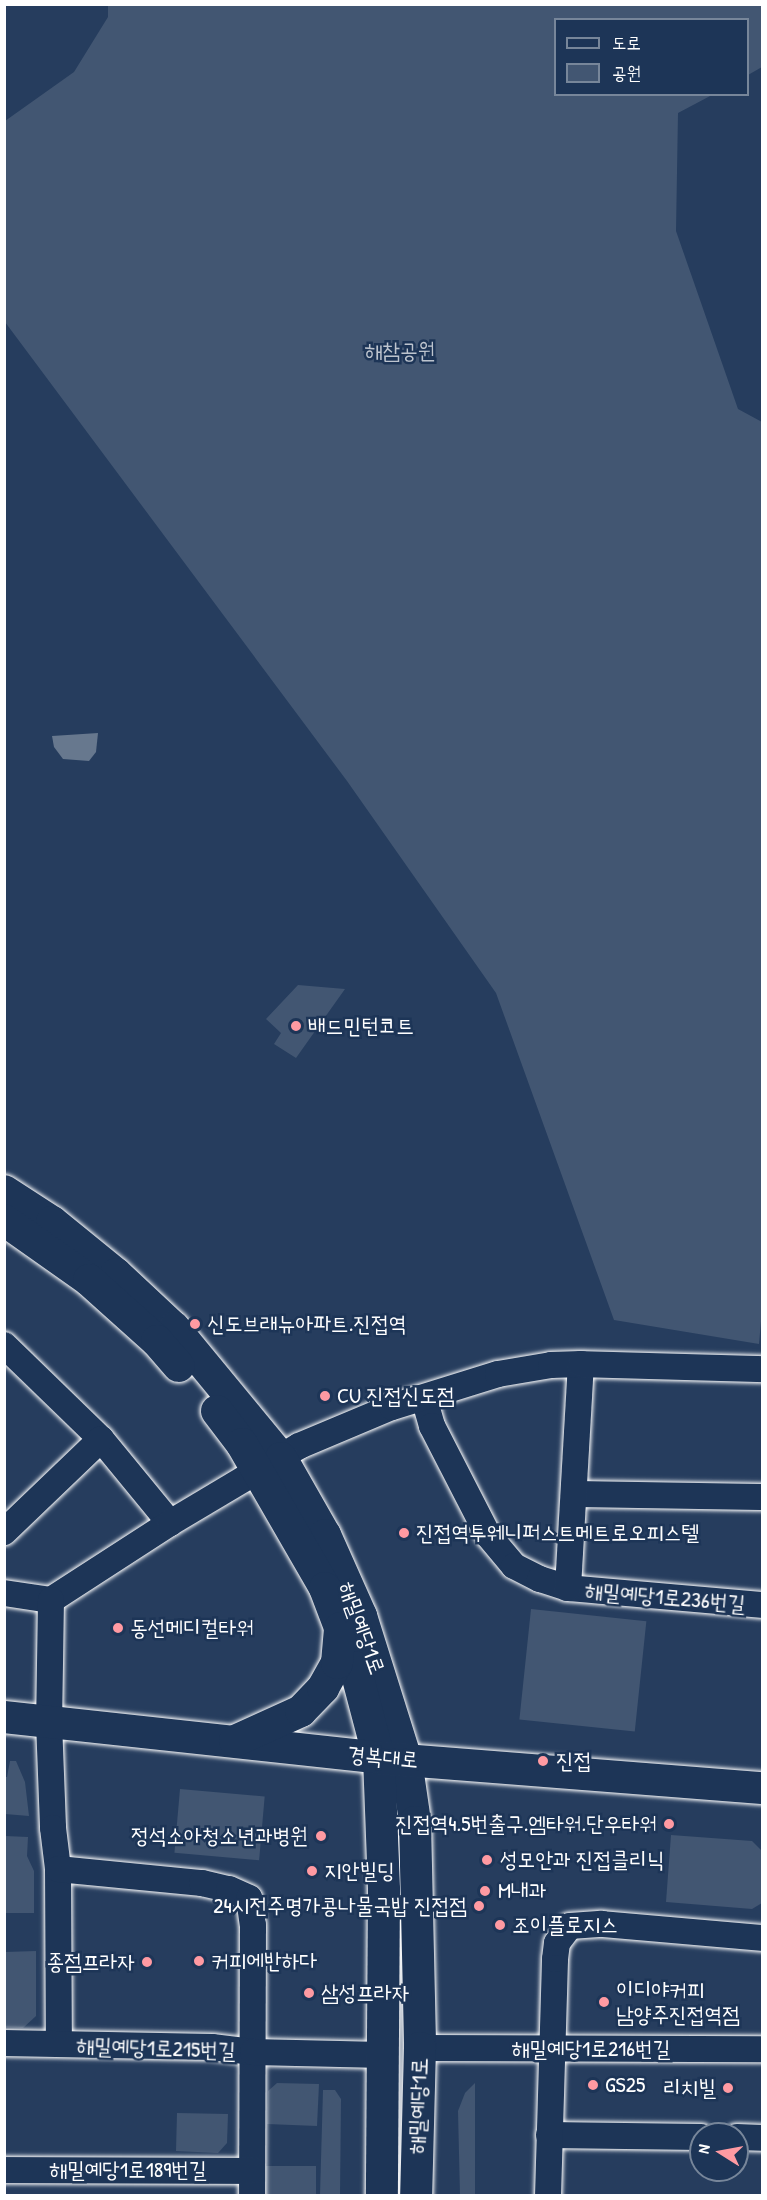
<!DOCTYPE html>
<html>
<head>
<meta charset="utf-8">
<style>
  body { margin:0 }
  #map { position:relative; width:767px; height:2200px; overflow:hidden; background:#263d5e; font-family:"Patrick Hand","Poor Story",sans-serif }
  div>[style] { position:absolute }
  .green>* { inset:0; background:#425672; transform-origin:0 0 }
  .water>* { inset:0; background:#67788e }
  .roads { filter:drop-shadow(0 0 2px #fff) drop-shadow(0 0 2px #fff) }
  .minor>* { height:26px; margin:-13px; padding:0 13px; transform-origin:13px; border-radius:13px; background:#1d3557 }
  .tertiary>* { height:32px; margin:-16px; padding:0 16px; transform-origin:16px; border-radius:16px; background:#1d3557 }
  .dots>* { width:16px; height:16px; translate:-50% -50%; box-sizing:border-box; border:3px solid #1d3557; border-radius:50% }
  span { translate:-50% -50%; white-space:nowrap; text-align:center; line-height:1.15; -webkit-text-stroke:5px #1d3557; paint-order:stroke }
  .park-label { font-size:22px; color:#bdc4ce }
  .poi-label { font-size:22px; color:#fff }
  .left { translate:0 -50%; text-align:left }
  .right { translate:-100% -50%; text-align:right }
  .street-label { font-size:22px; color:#fff }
  .frame { position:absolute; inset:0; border:6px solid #fff; pointer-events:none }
  .legend { position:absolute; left:554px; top:18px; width:195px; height:78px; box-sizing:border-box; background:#1d3557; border:2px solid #77869a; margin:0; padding:8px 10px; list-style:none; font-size:18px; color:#fff }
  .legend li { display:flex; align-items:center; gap:12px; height:30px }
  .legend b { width:30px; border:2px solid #77869a }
  .north { position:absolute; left:689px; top:2122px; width:60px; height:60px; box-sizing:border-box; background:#1d3557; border:2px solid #77869a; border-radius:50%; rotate:281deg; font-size:16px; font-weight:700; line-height:24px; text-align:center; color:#fff }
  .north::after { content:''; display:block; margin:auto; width:21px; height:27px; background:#ff9aa2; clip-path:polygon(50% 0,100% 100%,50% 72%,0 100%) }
</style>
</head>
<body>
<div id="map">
  <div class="green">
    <div style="clip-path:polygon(108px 5px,762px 5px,762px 67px,748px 75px,748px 20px,556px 20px,556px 94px,712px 95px,678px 113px,676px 231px,738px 409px,762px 422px,762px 1310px,759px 1344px,614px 1320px,496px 993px,347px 781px,5px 322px,5px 121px,74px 72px,108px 17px)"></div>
    <div style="clip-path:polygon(298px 985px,345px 989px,296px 1058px,274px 1044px,281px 1033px,266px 1019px)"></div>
    <div style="left:531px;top:1609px;width:116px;height:111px;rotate:6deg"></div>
    <div style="clip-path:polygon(10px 1761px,16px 1761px,25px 1782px,29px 1816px,5px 1814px,5px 1777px,7px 1777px)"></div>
    <div style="left:180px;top:1789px;width:85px;height:64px;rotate:5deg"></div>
    <div style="clip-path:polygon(671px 1835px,752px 1841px,762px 1851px,762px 1903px,752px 1909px,666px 1902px)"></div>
    <div style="clip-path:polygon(5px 1836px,28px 1837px,27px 1856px,34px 1871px,34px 1913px,5px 1913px)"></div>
    <div style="clip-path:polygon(36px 1951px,36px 2016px,23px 2028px,5px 2027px,5px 1952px)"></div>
    <div style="clip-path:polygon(277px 2083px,319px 2084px,317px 2126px,267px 2124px,268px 2091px)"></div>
    <div style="clip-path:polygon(475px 2083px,475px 2195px,460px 2195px,458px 2111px,465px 2093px)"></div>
    <div style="clip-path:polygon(323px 2090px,335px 2090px,341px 2099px,340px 2195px,320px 2195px)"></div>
    <div style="clip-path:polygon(177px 2113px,228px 2114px,227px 2143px,218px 2153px,176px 2151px)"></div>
    <div style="left:266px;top:2166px;width:50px;height:29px"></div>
  </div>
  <div class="water">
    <div style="clip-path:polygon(98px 733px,96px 752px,89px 761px,63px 759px,54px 747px,52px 736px)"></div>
  </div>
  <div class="roads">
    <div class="minor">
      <div style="left:4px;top:1345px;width:135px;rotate:44.1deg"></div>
      <div style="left:101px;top:1439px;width:109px;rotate:50.6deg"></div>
      <div style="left:424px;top:1398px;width:29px;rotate:74deg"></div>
      <div style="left:432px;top:1426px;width:123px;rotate:62.8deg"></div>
      <div style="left:488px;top:1535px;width:40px;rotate:50deg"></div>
      <div style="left:514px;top:1566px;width:29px;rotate:27deg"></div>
      <div style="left:540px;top:1579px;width:29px;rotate:18deg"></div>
      <div style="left:568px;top:1588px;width:195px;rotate:5deg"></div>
      <div style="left:575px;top:1494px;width:187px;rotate:0.9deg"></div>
      <div style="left:4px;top:1532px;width:134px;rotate:-43.8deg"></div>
      <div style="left:568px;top:1588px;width:224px;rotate:-86.7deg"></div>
      <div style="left:4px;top:1593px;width:48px;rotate:8.5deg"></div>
      <div style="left:51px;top:1600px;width:142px;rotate:-32.9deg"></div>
      <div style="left:170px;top:1523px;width:150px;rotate:-30.8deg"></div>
      <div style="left:299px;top:1446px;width:101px;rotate:-22.8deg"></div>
      <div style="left:392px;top:1407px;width:111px;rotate:-17.3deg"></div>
      <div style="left:498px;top:1374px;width:54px;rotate:-9.6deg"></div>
      <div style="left:551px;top:1365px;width:30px;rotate:-2deg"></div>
      <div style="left:581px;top:1364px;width:181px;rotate:1.6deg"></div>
      <div style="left:51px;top:1600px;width:122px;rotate:90.9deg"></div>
      <div style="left:49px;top:1722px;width:106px;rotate:87.8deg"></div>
      <div style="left:53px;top:1828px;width:41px;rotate:83deg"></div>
      <div style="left:58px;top:1869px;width:175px;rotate:89.7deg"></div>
      <div style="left:58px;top:1869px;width:145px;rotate:5.6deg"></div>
      <div style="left:202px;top:1883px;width:28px;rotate:13deg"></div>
      <div style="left:229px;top:1889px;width:22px;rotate:24deg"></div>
      <div style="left:249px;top:1898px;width:27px;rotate:82deg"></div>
      <div style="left:253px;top:1925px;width:271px;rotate:90.2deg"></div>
      <div style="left:4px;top:2043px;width:208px;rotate:1.1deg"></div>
      <div style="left:212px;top:2047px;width:41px;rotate:7deg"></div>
      <div style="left:253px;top:2052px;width:130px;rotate:1.3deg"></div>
      <div style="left:420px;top:2048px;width:342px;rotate:0.2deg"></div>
      <div style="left:549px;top:2135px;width:152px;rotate:0.8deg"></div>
      <div style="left:737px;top:2137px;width:25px;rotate:2deg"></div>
      <div style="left:4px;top:2170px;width:248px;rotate:0.2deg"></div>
      <div style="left:548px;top:2196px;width:237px;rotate:-88.3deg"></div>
      <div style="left:555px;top:1959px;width:16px;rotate:-83deg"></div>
      <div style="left:557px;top:1943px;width:21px;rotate:-53deg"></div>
      <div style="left:570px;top:1926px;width:32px;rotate:-4deg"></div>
      <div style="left:602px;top:1924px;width:161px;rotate:5deg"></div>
    </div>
    <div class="tertiary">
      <div style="left:4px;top:1191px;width:57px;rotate:32.9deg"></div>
      <div style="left:52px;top:1222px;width:82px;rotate:39.1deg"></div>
      <div style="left:116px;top:1274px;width:79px;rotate:43deg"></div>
      <div style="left:174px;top:1328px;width:168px;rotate:50.5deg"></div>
      <div style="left:281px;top:1458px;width:89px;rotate:60.3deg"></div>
      <div style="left:325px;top:1535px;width:89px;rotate:66deg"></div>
      <div style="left:361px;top:1616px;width:151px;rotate:72.6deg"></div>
      <div style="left:406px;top:1760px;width:63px;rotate:81.7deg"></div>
      <div style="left:415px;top:1822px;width:226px;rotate:88.7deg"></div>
      <div style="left:420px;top:2048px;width:148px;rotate:91.5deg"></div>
      <div style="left:4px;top:1220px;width:104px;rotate:35.2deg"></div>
      <div style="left:89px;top:1280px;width:91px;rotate:41.9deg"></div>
      <div style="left:157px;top:1341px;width:33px;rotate:49deg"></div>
      <div style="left:217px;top:1411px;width:41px;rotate:52.9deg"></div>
      <div style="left:242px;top:1444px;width:166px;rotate:60deg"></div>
      <div style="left:325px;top:1588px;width:85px;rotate:69.2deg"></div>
      <div style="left:355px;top:1667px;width:94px;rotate:75.2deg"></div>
      <div style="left:379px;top:1758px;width:132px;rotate:87.8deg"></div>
      <div style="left:384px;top:1890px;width:306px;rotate:90.4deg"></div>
      <div style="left:4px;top:1717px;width:377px;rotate:6.2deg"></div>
      <div style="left:379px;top:1758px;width:384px;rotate:4.5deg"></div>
      <div style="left:235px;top:1741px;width:72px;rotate:-24.4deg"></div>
      <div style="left:301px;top:1711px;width:32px;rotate:-46deg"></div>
      <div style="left:323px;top:1688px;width:29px;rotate:-61deg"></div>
      <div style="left:337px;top:1663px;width:35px;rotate:-85deg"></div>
    </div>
  </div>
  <div class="dots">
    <div style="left:296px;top:1026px;background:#ff9aa2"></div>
    <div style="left:195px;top:1324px;background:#ff9aa2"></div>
    <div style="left:325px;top:1396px;background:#ff9aa2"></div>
    <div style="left:404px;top:1533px;background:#ff9aa2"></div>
    <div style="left:118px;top:1628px;background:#ff9aa2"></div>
    <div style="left:543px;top:1761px;background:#ff9aa2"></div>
    <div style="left:669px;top:1824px;background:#ff9aa2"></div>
    <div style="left:321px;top:1836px;background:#ff9aa2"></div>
    <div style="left:487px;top:1860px;background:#ff9aa2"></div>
    <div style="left:312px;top:1871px;background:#ff9aa2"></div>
    <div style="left:485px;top:1891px;background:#ff9aa2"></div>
    <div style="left:479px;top:1906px;background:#ff9aa2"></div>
    <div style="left:500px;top:1925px;background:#ff9aa2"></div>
    <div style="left:199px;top:1961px;background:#ff9aa2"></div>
    <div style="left:147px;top:1962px;background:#ff9aa2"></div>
    <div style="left:309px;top:1993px;background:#ff9aa2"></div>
    <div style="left:604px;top:2002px;background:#ff9aa2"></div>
    <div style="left:593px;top:2085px;background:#ff9aa2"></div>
    <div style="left:728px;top:2088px;background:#ff9aa2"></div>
  </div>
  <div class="park-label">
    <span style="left:400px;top:351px">해참공원</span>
  </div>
  <div class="poi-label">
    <span class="left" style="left:308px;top:1026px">배드민턴코트</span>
    <span class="left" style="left:207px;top:1324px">신도브래뉴아파트.진접역</span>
    <span class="left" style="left:337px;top:1396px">CU 진접신도점</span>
    <span class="left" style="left:416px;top:1533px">진접역투웨니퍼스트메트로오피스텔</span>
    <span class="left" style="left:130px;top:1628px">동선메디컬타워</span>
    <span class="left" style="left:556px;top:1761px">진접</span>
    <span class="right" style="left:657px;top:1824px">진접역4.5번출구.엠타워.단우타워</span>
    <span class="right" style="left:308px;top:1836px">정석소아청소년과병원</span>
    <span class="left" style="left:500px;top:1860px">성모안과 진접클리닉</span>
    <span class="left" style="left:324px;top:1871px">지안빌딩</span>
    <span class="left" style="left:498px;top:1891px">M내과</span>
    <span class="right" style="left:467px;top:1906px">24시전주명가콩나물국밥 진접점</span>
    <span class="left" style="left:512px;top:1925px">조이플로지스</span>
    <span class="left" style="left:211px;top:1961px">커피에반하다</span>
    <span class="right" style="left:135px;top:1962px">종점프라자</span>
    <span class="left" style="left:616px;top:2002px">이디야커피<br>남양주진접역점</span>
    <span class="left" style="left:321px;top:1993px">삼성프라자</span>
    <span class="left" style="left:605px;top:2085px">GS25</span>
    <span class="right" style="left:716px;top:2088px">리치빌</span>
  </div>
  <div class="street-label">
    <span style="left:665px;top:1597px;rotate:5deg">해밀예당1로236번길</span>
    <span style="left:362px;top:1628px;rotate:70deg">해밀예당1로</span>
    <span style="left:383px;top:1757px;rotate:5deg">경복대로</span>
    <span style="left:156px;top:2048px;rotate:2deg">해밀예당1로215번길</span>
    <span style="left:591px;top:2049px">해밀예당1로216번길</span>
    <span style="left:418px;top:2106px;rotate:-88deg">해밀예당1로</span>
    <span style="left:128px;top:2170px">해밀예당1로189번길</span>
  </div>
  <div class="frame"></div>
  <ul class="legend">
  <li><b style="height:8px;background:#1d3557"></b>도로</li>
  <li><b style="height:16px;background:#425672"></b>공원</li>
  </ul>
  <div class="north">N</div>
</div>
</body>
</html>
